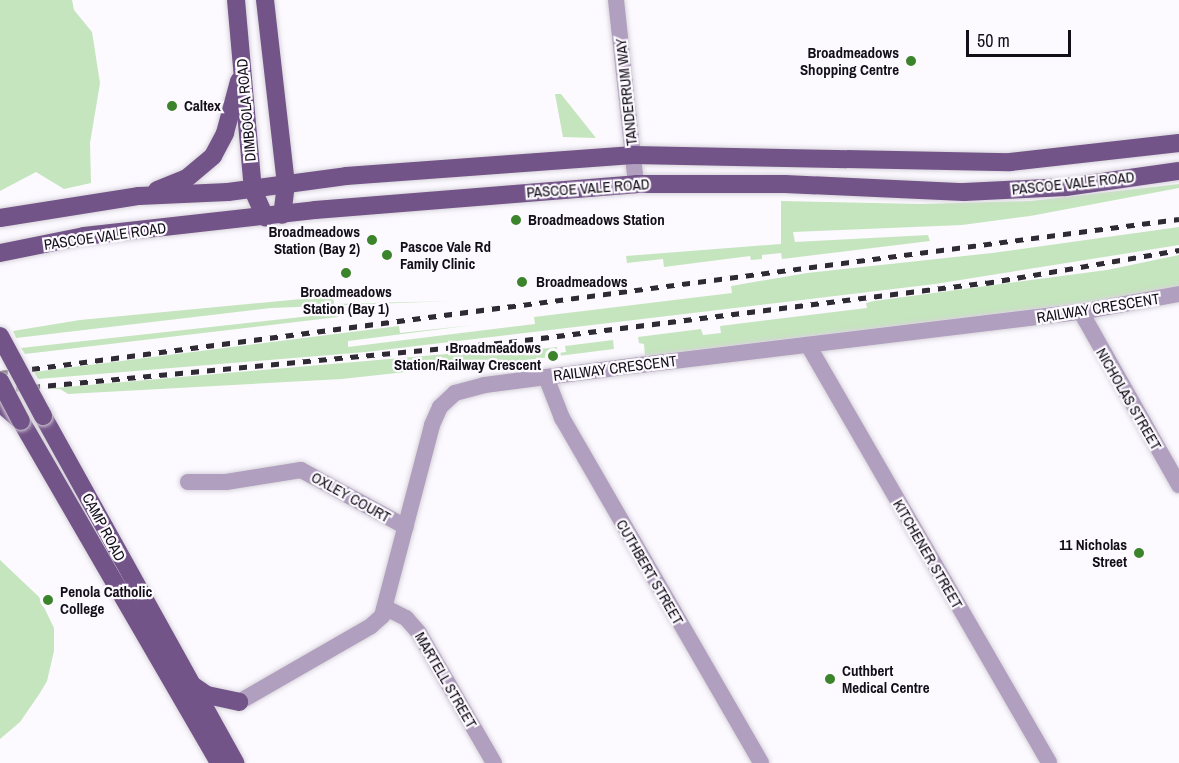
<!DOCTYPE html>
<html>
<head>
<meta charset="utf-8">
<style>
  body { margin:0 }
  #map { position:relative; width:1179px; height:763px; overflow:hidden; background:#fcf9ff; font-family:"Archivo Narrow",sans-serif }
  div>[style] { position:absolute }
  .green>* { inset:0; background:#c5e5be }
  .roads { filter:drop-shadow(0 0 2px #d7d3da) drop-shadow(0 0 2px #d7d3da) }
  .minor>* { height:16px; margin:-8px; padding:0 8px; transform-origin:8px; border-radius:8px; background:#b09fbe }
  .primary>* { height:18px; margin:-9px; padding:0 9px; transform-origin:9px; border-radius:9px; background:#735489 }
  .rail>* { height:4.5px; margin-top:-2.25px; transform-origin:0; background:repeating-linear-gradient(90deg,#302a34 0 8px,transparent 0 16px) }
  .bridges { filter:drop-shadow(0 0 2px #d7d3da) drop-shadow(0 0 2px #d7d3da) }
  .primary-bridge>* { height:18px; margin:-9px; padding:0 9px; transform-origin:9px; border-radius:9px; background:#735489 }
  .dots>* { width:16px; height:16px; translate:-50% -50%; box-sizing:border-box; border:3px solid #fcf9ff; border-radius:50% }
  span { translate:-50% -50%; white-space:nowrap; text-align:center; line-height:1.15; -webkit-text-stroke:4.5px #fcf9ff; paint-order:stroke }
  .poi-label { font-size:15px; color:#140e18; font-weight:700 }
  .right { translate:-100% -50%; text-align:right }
  .left { translate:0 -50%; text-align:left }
  .street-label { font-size:15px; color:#140e18 }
  .scale { position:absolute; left:966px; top:30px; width:105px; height:27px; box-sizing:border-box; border:3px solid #140e18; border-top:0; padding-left:8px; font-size:18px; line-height:21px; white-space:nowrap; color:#140e18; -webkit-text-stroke:4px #fcf9ff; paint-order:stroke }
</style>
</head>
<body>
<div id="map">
  <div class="green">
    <div style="clip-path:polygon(0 0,72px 0,74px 10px,92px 32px,100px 83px,90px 143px,91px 183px,64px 189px,36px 172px,0 191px)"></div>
    <div style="clip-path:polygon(555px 94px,561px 94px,596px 138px,563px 137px)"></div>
    <div style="clip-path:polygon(1179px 184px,1179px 188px,1030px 216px,962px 225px,793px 232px,795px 242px,928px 235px,930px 241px,782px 259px,781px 253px,762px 255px,762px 259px,751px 260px,750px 256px,664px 267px,663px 259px,627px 263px,626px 256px,781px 244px,781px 201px,921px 204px,1031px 201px)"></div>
    <div style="clip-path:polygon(1179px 227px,1179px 245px,935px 284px,366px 352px,38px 379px,34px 372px,399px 326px,400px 333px,473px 325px,348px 341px,348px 347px,535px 324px,534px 317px,732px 293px,731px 286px,807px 273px,992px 253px)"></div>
    <div style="clip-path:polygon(1179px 255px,1179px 286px,1122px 298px,645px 356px,644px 344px,639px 343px,638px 337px,701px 329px,703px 335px,721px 333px,720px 326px,867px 308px,866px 303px,874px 301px,1107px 270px)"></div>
    <div style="clip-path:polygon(333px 296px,334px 304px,449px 301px,271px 308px,16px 338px,13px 331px,80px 320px)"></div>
    <div style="clip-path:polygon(338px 313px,338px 317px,25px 354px,21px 348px)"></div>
    <div style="clip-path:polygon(613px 340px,614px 349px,455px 369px,443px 368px,442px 361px,423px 361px,424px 370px,342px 379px,68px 394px,60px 389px,43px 389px,493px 350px,494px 354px,557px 347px,558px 353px,566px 352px,565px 346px)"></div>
    <div style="clip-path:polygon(0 560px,39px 597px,54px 628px,54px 651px,47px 681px,40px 693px,20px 722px,0 739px)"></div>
  </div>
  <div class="roads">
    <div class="minor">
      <div style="left:616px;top:0;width:185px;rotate:83.8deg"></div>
      <div style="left:1081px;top:312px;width:199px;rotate:60.5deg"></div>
      <div style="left:808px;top:345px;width:482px;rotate:60deg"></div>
      <div style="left:546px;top:377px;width:44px;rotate:68.7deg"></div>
      <div style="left:562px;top:418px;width:398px;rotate:60deg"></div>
      <div style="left:188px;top:482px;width:38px"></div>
      <div style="left:226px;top:482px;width:76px;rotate:-9.1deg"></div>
      <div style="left:301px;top:470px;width:119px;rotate:28.5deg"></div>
      <div style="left:386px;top:608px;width:22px;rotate:27deg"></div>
      <div style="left:406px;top:618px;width:20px;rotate:49deg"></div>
      <div style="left:419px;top:633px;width:150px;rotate:60deg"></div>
      <div style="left:239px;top:702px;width:152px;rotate:-29.9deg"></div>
      <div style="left:371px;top:626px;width:15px;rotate:-42deg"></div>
      <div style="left:382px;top:616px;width:197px;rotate:-75.3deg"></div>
      <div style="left:432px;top:425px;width:20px;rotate:-66deg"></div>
      <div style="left:440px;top:407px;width:21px;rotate:-43deg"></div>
      <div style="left:455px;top:393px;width:31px;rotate:-15deg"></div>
      <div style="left:485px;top:385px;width:156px;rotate:-7.4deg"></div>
      <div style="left:640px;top:365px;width:444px;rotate:-6.9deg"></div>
      <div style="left:1081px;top:312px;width:100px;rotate:-10.4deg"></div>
    </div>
    <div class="primary">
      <div style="left:236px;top:0;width:191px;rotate:84.9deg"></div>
      <div style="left:253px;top:190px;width:30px;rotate:66deg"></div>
      <div style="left:265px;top:0;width:185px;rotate:83.5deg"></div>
      <div style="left:286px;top:184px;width:31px;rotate:97deg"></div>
      <div style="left:157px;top:190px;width:32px;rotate:-22deg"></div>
      <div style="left:187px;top:178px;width:34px;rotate:-40deg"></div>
      <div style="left:213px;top:156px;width:26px;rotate:-62deg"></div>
      <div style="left:225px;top:133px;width:54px;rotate:-74.9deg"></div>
      <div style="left:0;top:218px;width:141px;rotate:-9deg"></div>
      <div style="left:139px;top:196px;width:89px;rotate:-2.6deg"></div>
      <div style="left:228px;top:192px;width:119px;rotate:-7.7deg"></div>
      <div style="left:346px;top:176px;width:288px;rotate:-4.2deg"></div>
      <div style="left:633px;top:155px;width:377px;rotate:1.1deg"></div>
      <div style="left:1010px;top:162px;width:170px;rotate:-6.4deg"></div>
      <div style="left:0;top:253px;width:86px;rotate:-11.4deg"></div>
      <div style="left:84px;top:236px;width:232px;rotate:-6.4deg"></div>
      <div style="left:315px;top:210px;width:322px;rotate:-4.6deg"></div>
      <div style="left:636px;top:184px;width:149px"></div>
      <div style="left:785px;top:184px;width:179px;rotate:2.6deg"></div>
      <div style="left:964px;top:192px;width:102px;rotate:-2.8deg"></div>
      <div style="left:1066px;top:187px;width:114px;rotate:-8.1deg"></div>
      <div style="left:0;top:403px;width:28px;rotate:41deg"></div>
      <div style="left:21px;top:421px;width:395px;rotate:59.9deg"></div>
      <div style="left:43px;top:416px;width:397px;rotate:61deg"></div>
      <div style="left:191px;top:684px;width:19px;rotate:35deg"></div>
      <div style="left:207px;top:695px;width:33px;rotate:12deg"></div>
    </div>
  </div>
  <div class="rail">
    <div style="left:0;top:373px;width:1189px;rotate:-7.44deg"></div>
    <div style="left:0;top:390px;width:511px;rotate:-5.39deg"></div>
    <div style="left:509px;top:342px;width:481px;rotate:-7.1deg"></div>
    <div style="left:986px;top:283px;width:196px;rotate:-9.7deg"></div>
  </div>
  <div class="bridges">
    <div class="primary-bridge">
      <div style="left:0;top:336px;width:91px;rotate:61.7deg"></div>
      <div style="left:0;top:381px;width:45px;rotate:62.3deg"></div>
    </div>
  </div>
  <div class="dots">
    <div style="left:911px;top:61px;background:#3b842b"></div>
    <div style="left:172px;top:106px;background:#3b842b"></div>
    <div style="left:516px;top:220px;background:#3b842b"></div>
    <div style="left:372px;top:240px;background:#3b842b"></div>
    <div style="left:387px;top:255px;background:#3b842b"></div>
    <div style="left:346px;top:273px;background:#3b842b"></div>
    <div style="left:522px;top:282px;background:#3b842b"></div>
    <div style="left:553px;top:356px;background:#3b842b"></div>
    <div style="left:1139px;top:553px;background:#3b842b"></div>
    <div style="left:48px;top:600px;background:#3b842b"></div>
    <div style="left:830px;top:679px;background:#3b842b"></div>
  </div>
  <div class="poi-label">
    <span class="right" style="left:899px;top:61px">Broadmeadows<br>Shopping Centre</span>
    <span class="left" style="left:184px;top:106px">Caltex</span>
    <span class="left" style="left:528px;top:220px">Broadmeadows Station</span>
    <span class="right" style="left:360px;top:240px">Broadmeadows<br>Station (Bay 2)</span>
    <span class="left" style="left:400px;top:255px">Pascoe Vale Rd<br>Family Clinic</span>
    <span class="left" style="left:536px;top:282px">Broadmeadows</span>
    <span style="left:346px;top:300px">Broadmeadows<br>Station (Bay 1)</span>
    <span class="right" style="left:541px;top:356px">Broadmeadows<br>Station/Railway Crescent</span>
    <span class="right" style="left:1127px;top:553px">11 Nicholas<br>Street</span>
    <span class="left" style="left:60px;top:600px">Penola Catholic<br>College</span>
    <span class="left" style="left:842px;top:679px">Cuthbert<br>Medical Centre</span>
  </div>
  <div class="street-label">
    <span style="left:626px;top:92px;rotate:-96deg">TANDERRUM WAY</span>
    <span style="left:246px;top:110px;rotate:-95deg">DIMBOOLA ROAD</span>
    <span style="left:1073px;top:183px;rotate:-6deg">PASCOE VALE ROAD</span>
    <span style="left:588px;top:188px;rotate:-4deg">PASCOE VALE ROAD</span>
    <span style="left:105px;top:236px;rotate:-8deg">PASCOE VALE ROAD</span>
    <span style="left:1098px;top:308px;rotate:-9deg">RAILWAY CRESCENT</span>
    <span style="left:615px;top:368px;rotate:-7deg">RAILWAY CRESCENT</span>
    <span style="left:1129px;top:399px;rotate:60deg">NICHOLAS STREET</span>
    <span style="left:351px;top:497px;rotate:29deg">OXLEY COURT</span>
    <span style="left:104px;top:527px;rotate:62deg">CAMP ROAD</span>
    <span style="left:928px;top:554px;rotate:60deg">KITCHENER STREET</span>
    <span style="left:650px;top:572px;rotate:60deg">CUTHBERT STREET</span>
    <span style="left:446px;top:680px;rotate:60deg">MARTELL STREET</span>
  </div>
  <div class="scale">50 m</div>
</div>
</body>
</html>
